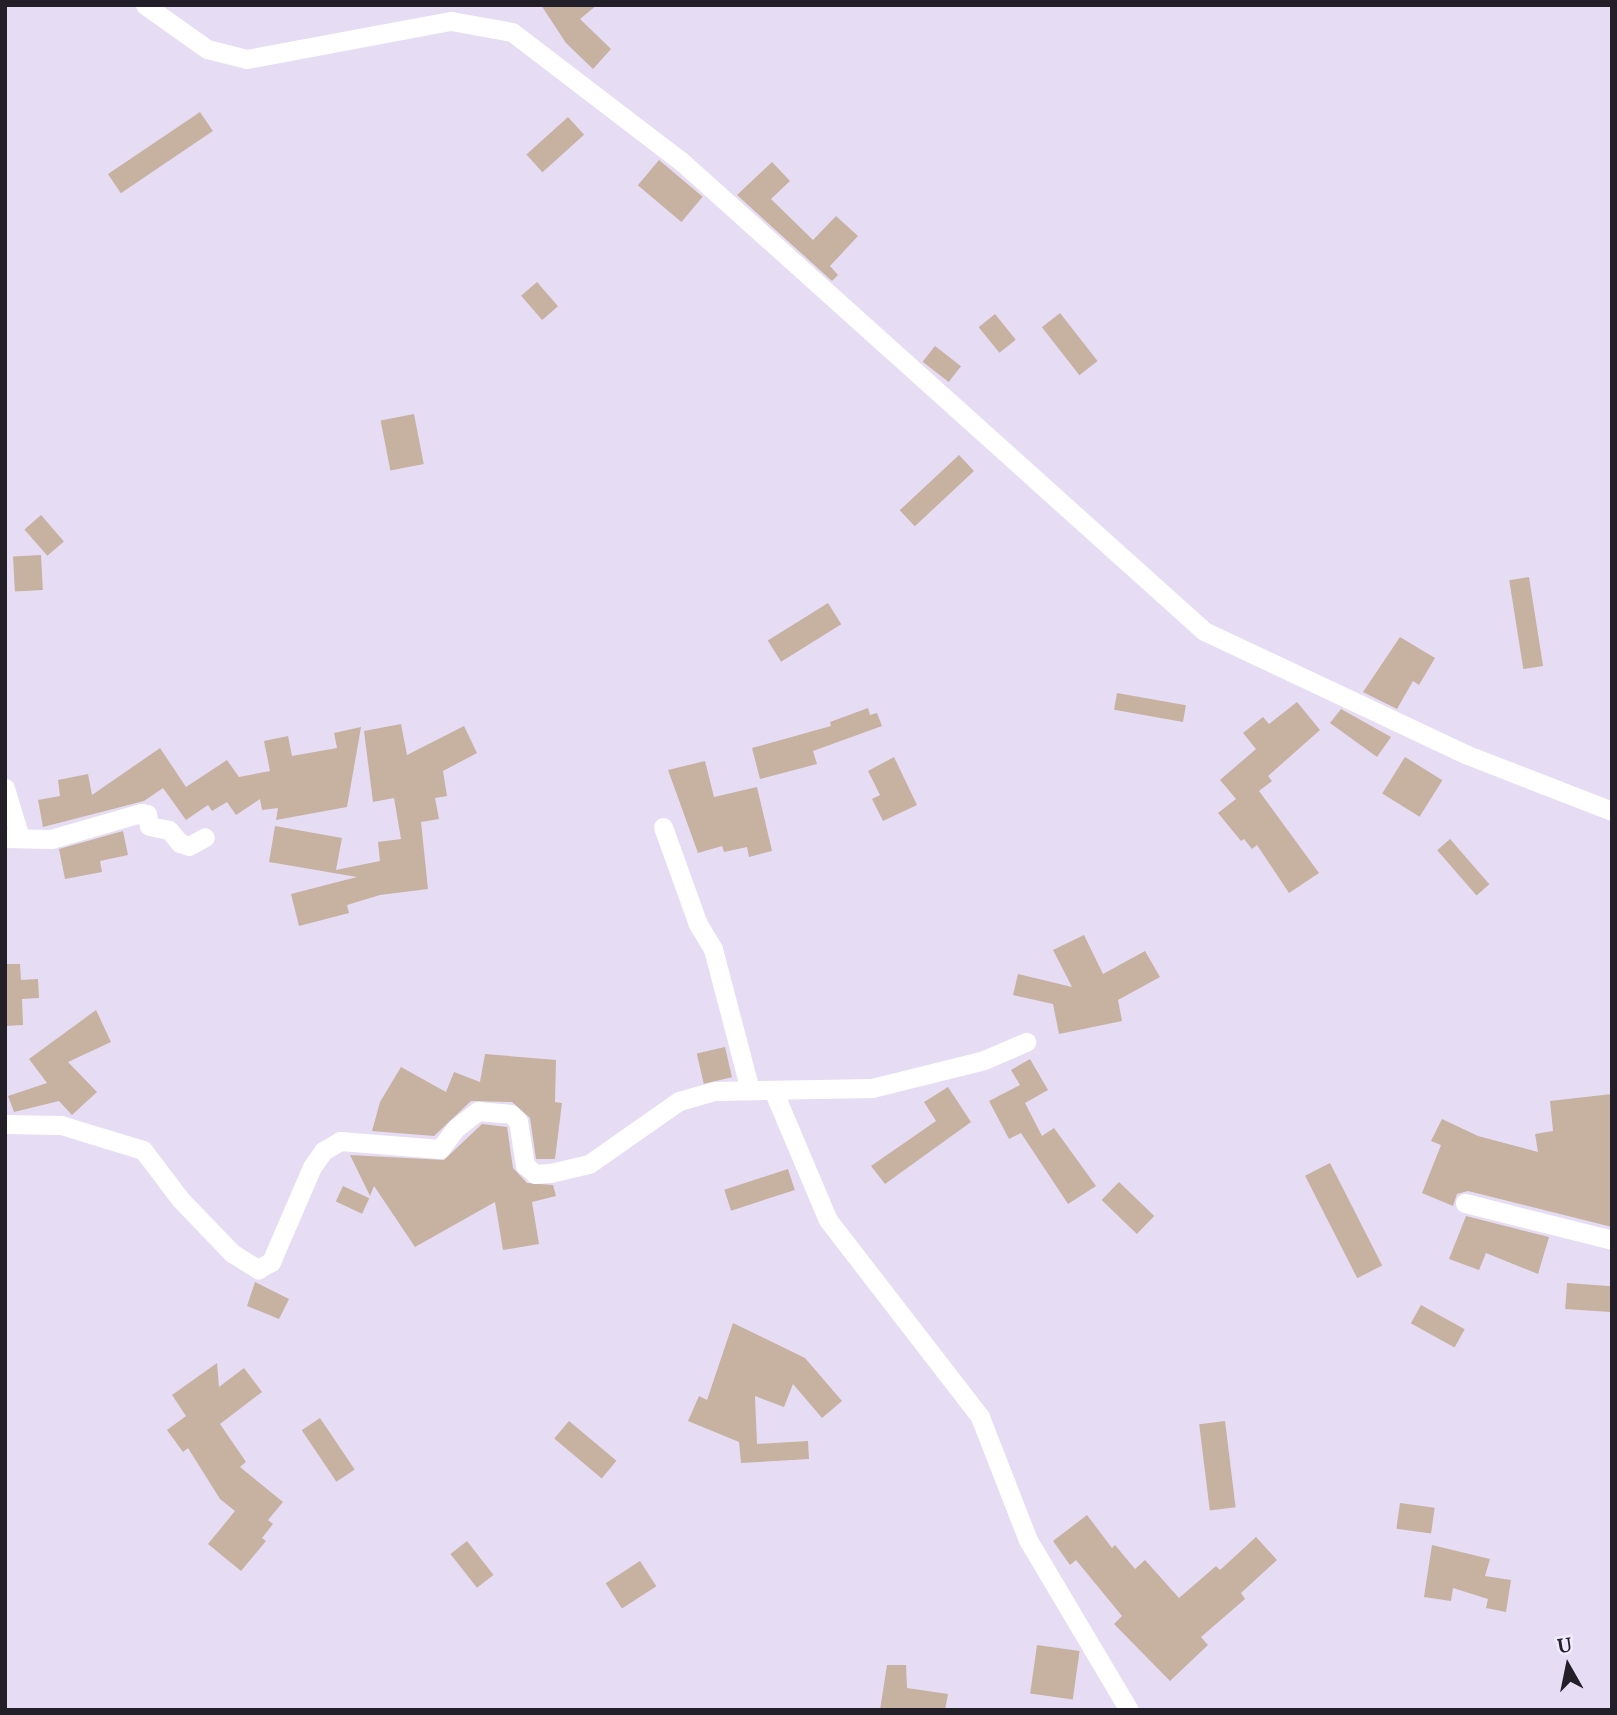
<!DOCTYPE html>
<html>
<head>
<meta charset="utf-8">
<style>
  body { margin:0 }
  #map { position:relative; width:1617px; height:1715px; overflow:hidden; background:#e6ddf5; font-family:Merriweather,serif }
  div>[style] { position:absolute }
  .building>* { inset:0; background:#c7b1a0; transform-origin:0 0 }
  .minor>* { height:19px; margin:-9.5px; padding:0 9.5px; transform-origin:9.5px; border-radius:9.5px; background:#fff }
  span { translate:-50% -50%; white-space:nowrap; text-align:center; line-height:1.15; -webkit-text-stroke:5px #f2ebff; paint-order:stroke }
  .frame { position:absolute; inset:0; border:7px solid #221f28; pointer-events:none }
  .north { position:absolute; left:1533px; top:1631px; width:70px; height:70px; -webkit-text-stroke:5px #f2ebff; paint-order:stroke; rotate:351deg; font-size:19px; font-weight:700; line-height:28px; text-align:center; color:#221f28 }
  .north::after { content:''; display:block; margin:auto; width:24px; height:32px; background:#221f28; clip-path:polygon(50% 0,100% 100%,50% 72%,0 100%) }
</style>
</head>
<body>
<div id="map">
  <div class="building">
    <div style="clip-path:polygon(541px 5px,597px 5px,580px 19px,611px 49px,593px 69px,566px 43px)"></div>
    <div style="left:200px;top:112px;width:23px;height:111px;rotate:56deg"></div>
    <div style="left:568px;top:117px;width:24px;height:56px;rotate:48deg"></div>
    <div style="left:659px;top:160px;width:57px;height:33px;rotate:40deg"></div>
    <div style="clip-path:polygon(772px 162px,790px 181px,771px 199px,813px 240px,836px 216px,858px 236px,830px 266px,838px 275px,832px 281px,737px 195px)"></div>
    <div style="left:537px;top:282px;width:32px;height:21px;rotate:49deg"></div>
    <div style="left:1060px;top:313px;width:61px;height:23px;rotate:52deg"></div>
    <div style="left:995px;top:314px;width:33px;height:21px;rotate:51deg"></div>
    <div style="left:935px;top:346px;width:33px;height:20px;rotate:38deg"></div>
    <div style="left:414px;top:414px;width:51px;height:34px;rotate:79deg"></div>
    <div style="left:959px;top:455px;width:22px;height:81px;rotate:47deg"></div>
    <div style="left:41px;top:515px;width:35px;height:22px;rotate:49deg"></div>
    <div style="left:41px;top:555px;width:35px;height:28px;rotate:87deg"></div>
    <div style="left:1529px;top:577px;width:90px;height:20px;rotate:81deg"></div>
    <div style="left:828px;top:603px;width:25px;height:71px;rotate:58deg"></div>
    <div style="clip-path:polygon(1400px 637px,1435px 658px,1419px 685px,1413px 681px,1397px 709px,1363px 692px)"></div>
    <div style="left:1117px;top:693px;width:70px;height:17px;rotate:10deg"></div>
    <div style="clip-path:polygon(1297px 702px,1320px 730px,1268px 776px,1272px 781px,1259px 791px,1319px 873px,1289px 893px,1257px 845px,1252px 849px,1244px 839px,1241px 841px,1218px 813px,1236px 799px,1220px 780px,1256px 749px,1243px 733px,1263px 717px,1269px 724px)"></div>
    <div style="clip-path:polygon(868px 708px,870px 715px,877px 713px,882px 726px,813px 751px,817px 764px,760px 779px,752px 748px,831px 726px,830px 722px)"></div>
    <div style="clip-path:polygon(1341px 709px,1391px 737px,1377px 757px,1330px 723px)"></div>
    <div style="clip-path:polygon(401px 724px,407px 755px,464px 726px,477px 753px,443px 771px,447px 796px,435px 798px,439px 819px,421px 822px,428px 889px,380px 895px,347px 905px,349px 913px,299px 926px,291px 894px,357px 877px,269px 862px,275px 826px,342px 838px,336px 870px,380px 861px,378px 842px,401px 839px,394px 798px,373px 802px,364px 731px)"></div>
    <div style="clip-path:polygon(361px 727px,347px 807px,276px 820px,278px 808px,262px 810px,260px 799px,236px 815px,227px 802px,212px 811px,208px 805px,186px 820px,163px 788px,144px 801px,43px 827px,38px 800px,60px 796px,58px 780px,88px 774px,92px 795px,160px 748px,186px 787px,227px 760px,239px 777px,270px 771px,264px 741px,288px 736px,292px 756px,337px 748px,334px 733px)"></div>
    <div style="clip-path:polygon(894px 757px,917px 805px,883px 821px,872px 799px,880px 795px,868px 771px)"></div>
    <div style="left:1405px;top:757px;width:44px;height:43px;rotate:32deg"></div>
    <div style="clip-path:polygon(705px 761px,714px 797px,757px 787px,772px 851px,749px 857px,747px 847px,724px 852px,722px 846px,698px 853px,668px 770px)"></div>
    <div style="clip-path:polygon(123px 831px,128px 855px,100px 861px,102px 872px,65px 879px,59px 849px)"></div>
    <div style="left:1450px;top:839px;width:60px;height:17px;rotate:49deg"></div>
    <div style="clip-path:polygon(1084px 935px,1103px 974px,1145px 951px,1160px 977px,1118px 1000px,1122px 1021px,1059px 1034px,1053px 1004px,1013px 995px,1018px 974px,1072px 987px,1053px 950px)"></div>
    <div style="clip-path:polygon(5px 964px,20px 964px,21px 980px,38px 979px,39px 998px,22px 999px,23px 1025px,5px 1026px)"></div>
    <div style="clip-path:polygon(96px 1010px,111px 1042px,68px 1062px,97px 1092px,72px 1115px,59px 1101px,14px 1112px,8px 1096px,47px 1083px,29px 1059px)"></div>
    <div style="left:725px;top:1047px;width:31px;height:29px;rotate:77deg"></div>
    <div style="clip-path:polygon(485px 1054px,556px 1060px,555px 1102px,562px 1103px,555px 1159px,536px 1159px,530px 1118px,512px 1102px,471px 1101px,434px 1136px,372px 1131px,380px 1102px,401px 1067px,446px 1092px,454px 1072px,480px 1082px)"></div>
    <div style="clip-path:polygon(1030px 1059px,1048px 1090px,1025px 1103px,1042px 1136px,1054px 1128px,1096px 1186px,1068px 1204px,1021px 1133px,1009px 1139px,989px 1101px,1020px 1085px,1011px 1070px)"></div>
    <div style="clip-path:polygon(948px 1087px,971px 1122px,885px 1184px,871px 1166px,936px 1121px,924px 1102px)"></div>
    <div style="clip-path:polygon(1612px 1094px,1612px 1227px,1468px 1191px,1457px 1194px,1453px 1206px,1422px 1193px,1441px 1145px,1431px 1141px,1442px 1119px,1478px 1136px,1538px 1152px,1535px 1134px,1553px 1131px,1550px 1101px)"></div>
    <div style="clip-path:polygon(482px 1124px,507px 1127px,513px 1168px,527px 1183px,553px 1185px,556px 1196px,532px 1202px,539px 1244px,503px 1250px,495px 1202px,415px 1247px,374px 1186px,370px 1196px,350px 1155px,444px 1160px)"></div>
    <div style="left:1330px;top:1163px;width:115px;height:28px;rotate:63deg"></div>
    <div style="left:788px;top:1169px;width:22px;height:67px;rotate:72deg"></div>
    <div style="left:1119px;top:1182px;width:49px;height:25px;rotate:44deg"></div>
    <div style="left:343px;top:1186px;width:29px;height:17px;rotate:25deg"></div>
    <div style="clip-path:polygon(1466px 1216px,1549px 1237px,1538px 1274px,1486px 1253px,1479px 1270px,1449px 1259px)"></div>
    <div style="clip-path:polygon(255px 1282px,289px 1299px,279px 1319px,247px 1306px)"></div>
    <div style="left:1567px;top:1283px;width:45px;height:26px;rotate:4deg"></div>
    <div style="left:1421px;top:1305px;width:50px;height:21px;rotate:29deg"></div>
    <div style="clip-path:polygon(733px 1323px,805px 1358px,842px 1401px,822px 1418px,793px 1384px,784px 1407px,755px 1396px,757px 1444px,808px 1441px,809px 1459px,741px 1463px,739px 1442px,688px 1421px,699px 1396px,707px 1400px)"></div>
    <div style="clip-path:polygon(217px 1363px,219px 1387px,244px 1368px,262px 1392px,220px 1424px,246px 1462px,240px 1467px,283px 1502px,268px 1520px,273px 1524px,262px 1538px,266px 1541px,241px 1571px,208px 1544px,235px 1511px,220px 1499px,188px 1448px,183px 1452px,167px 1430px,186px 1416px,172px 1395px)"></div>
    <div style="left:320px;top:1418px;width:62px;height:22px;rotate:56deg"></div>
    <div style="left:569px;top:1421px;width:62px;height:23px;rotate:40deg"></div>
    <div style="left:1225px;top:1421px;width:87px;height:26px;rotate:83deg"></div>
    <div style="left:1400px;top:1503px;width:35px;height:26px;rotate:8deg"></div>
    <div style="clip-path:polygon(1087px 1515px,1112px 1548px,1115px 1545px,1135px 1569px,1145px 1560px,1179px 1598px,1216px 1566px,1220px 1570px,1256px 1537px,1277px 1560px,1241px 1593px,1245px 1599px,1201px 1637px,1208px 1645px,1170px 1681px,1114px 1624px,1122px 1616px,1076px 1560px,1070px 1565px,1053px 1541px)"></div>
    <div style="left:467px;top:1541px;width:43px;height:21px;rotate:52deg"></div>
    <div style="clip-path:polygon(1432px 1545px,1490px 1559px,1485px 1576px,1511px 1580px,1506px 1612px,1486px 1608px,1488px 1599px,1453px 1588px,1451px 1601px,1424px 1597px)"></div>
    <div style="left:640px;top:1561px;width:30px;height:41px;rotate:57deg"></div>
    <div style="left:1037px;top:1645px;width:43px;height:49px;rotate:8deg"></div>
    <div style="clip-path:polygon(887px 1665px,906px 1665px,907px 1688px,948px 1694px,945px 1710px,880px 1710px)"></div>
  </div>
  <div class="minor">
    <div style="left:145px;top:5px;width:76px;rotate:35.4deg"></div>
    <div style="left:207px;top:49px;width:41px;rotate:14deg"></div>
    <div style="left:247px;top:59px;width:208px;rotate:-10.6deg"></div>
    <div style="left:451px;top:21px;width:62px;rotate:10.2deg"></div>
    <div style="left:512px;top:32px;width:213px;rotate:37.4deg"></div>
    <div style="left:681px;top:161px;width:703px;rotate:41.94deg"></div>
    <div style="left:1204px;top:631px;width:289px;rotate:25.2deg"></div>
    <div style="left:1465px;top:754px;width:158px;rotate:21.2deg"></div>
    <div style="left:5px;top:788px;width:52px;rotate:73.3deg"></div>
    <div style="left:663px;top:827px;width:103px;rotate:70.2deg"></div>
    <div style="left:698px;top:924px;width:29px;rotate:59deg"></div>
    <div style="left:713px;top:949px;width:146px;rotate:75.3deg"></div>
    <div style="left:5px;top:838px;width:46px;rotate:1.2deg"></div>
    <div style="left:51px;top:839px;width:94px;rotate:-16.1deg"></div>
    <div style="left:141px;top:813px;width:6px;rotate:9deg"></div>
    <div style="left:147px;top:814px;width:12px;rotate:81deg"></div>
    <div style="left:149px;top:826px;width:20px;rotate:11deg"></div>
    <div style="left:169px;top:830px;width:17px;rotate:50deg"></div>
    <div style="left:180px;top:843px;width:9px;rotate:18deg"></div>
    <div style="left:189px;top:846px;width:18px;rotate:-29deg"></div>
    <div style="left:773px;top:1090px;width:141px;rotate:67.1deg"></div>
    <div style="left:828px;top:1220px;width:249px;rotate:52.3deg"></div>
    <div style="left:980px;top:1417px;width:132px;rotate:68.7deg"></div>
    <div style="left:1028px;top:1540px;width:198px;rotate:59.3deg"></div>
    <div style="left:5px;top:1124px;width:56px;rotate:1deg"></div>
    <div style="left:61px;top:1125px;width:86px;rotate:17deg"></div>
    <div style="left:143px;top:1150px;width:63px;rotate:52.8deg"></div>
    <div style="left:181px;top:1200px;width:74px;rotate:46.1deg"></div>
    <div style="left:232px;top:1253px;width:31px;rotate:32deg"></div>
    <div style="left:258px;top:1269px;width:15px;rotate:-28deg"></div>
    <div style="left:271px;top:1262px;width:103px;rotate:-66.7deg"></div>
    <div style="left:312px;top:1167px;width:19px;rotate:-55deg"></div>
    <div style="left:323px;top:1151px;width:20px;rotate:-30deg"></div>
    <div style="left:340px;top:1141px;width:100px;rotate:4.6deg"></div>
    <div style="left:440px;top:1149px;width:26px;rotate:-53deg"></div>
    <div style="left:456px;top:1128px;width:28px;rotate:-38deg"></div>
    <div style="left:478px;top:1111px;width:33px;rotate:5deg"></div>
    <div style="left:511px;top:1114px;width:10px;rotate:45deg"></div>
    <div style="left:518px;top:1121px;width:45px;rotate:81deg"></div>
    <div style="left:525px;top:1165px;width:13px;rotate:42deg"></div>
    <div style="left:535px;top:1174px;width:15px;rotate:-4deg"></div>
    <div style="left:550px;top:1173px;width:40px;rotate:-13deg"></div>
    <div style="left:589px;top:1164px;width:110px;rotate:-35deg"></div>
    <div style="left:679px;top:1101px;width:37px;rotate:-16deg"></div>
    <div style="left:715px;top:1091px;width:157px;rotate:-1.1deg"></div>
    <div style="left:872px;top:1088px;width:115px;rotate:-14deg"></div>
    <div style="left:984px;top:1060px;width:46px;rotate:-23.2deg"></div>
    <div style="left:1465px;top:1203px;width:152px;rotate:14.1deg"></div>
  </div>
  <div class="frame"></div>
  <div class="north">U</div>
</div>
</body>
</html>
